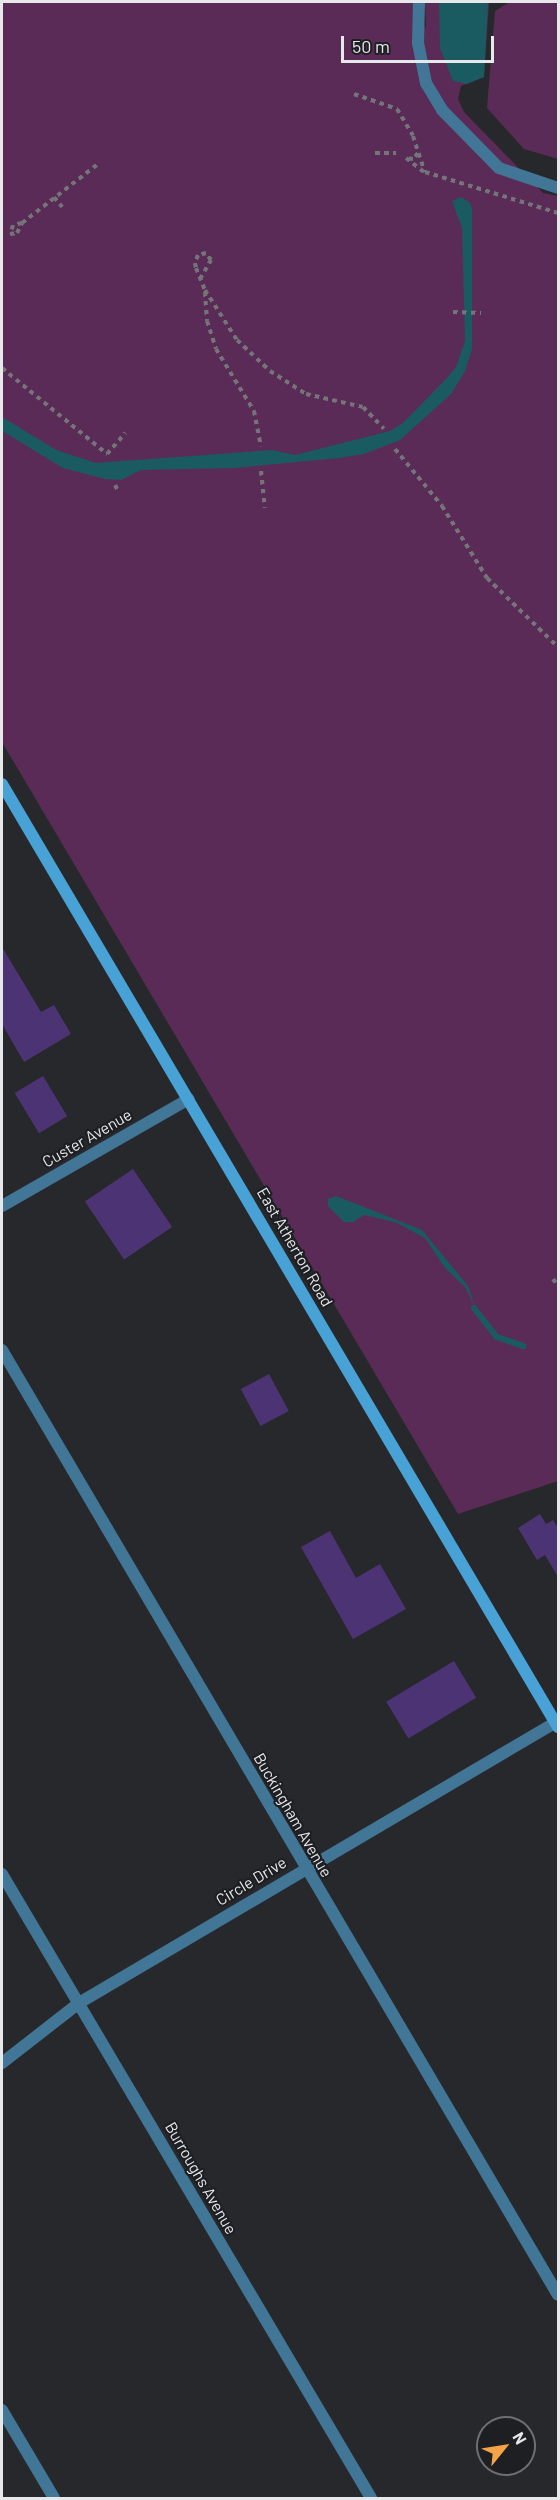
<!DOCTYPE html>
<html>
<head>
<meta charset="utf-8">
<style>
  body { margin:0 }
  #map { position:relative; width:560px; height:2500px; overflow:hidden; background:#27282c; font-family:Barlow,sans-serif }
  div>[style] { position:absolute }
  .green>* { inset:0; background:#5b2b57 }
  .water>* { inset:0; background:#1a5b62 }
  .stream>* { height:6px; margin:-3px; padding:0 3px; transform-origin:3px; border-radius:3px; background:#1a5b62 }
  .building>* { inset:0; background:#4c3373; transform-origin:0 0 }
  .path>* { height:4px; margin-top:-2px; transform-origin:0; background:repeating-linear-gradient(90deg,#747579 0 4.5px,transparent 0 9px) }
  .street>* { height:12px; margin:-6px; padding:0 6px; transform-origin:6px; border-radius:6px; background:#427696 }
  .secondary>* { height:12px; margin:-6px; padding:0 6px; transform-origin:6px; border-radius:6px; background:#48a2d5 }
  span { translate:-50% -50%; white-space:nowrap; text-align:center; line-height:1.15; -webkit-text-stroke:4.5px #1d1f23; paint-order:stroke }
  .street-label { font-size:16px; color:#e6e8ea }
  .frame { position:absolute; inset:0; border:3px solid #e6e8ea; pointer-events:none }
  .north { position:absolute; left:476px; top:2416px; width:60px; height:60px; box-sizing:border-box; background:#1d1f23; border:2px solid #6d6f73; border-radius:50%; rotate:60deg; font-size:16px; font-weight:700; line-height:24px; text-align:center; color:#e6e8ea }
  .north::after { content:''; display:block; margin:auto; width:21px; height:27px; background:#f5a346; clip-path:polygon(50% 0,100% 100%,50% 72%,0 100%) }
  .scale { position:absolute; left:341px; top:36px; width:153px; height:27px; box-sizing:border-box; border:3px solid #e6e8ea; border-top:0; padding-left:8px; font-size:18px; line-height:21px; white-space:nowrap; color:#e6e8ea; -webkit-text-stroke:4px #1d1f23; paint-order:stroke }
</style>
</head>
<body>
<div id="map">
  <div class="green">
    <div style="clip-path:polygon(2px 2px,415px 2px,426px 29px,425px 2px,489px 2px,484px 77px,461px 86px,458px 99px,464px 112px,543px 193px,558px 196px,558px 1481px,458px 1514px,2px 742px)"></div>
    <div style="clip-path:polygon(510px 2px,558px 2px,558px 159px,524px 149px,487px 108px,495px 11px)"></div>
  </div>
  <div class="water">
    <div style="clip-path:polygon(439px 2px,488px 2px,484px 77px,467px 84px,453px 81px,440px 48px)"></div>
    <div style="clip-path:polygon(461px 197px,470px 203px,472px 209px,472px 349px,465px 371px,451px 394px,400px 440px,364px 454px,339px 458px,234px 468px,141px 470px,121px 480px,105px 479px,63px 468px,2px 431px,2px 417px,56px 450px,96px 463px,272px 450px,295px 455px,390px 431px,403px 423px,446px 379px,456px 367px,465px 341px,462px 228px,452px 201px)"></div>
    <div style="clip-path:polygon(336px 1196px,422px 1230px,468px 1286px,475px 1307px,465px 1287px,445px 1268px,425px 1238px,395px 1222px,364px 1215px,353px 1222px,344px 1222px,328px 1206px,328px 1199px)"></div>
  </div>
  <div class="stream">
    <div style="left:474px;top:1308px;width:37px;rotate:52deg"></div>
    <div style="left:497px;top:1337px;width:28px;rotate:19deg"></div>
  </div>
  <div class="building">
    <div style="clip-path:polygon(2px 947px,41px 1012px,54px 1005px,71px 1034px,24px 1062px,2px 1024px)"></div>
    <div style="left:43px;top:1076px;width:47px;height:33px;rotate:59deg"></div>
    <div style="left:133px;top:1169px;width:70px;height:58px;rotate:56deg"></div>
    <div style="left:269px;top:1374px;width:42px;height:32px;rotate:62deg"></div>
    <div style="clip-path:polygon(540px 1514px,546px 1524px,553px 1520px,558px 1528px,558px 1577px,545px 1555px,537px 1560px,518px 1528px)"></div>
    <div style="clip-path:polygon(330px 1531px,356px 1578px,380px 1564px,406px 1609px,353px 1639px,301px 1547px)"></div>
    <div style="left:454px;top:1661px;width:43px;height:79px;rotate:59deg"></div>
  </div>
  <div class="path">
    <div style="left:354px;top:94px;width:46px;rotate:19.2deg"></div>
    <div style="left:397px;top:109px;width:31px;rotate:59deg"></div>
    <div style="left:413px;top:136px;width:38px;rotate:72deg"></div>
    <div style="left:425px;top:172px;width:139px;rotate:17.1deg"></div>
    <div style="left:375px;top:153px;width:21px"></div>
    <div style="left:418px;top:153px;width:8px;rotate:130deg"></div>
    <div style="left:413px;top:159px;width:7px;rotate:-172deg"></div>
    <div style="left:406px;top:158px;width:23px;rotate:38deg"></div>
    <div style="left:54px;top:197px;width:13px;rotate:51deg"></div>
    <div style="left:22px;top:223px;width:9px;rotate:167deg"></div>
    <div style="left:13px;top:225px;width:9px;rotate:108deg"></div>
    <div style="left:10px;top:234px;width:7px;rotate:-8deg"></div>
    <div style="left:17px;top:233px;width:11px;rotate:-63deg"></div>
    <div style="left:22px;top:223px;width:98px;rotate:-37.9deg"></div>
    <div style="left:200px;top:279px;width:22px;rotate:-60deg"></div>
    <div style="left:211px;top:260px;width:9px;rotate:-126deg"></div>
    <div style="left:206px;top:253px;width:8px;rotate:166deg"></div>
    <div style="left:198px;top:255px;width:9px;rotate:111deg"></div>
    <div style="left:195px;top:263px;width:5px;rotate:79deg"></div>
    <div style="left:196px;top:268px;width:24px;rotate:68deg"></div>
    <div style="left:205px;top:290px;width:59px;rotate:57.4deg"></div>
    <div style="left:237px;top:340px;width:45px;rotate:43.2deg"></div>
    <div style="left:270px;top:371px;width:43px;rotate:32.6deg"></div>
    <div style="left:306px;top:394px;width:58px;rotate:12.8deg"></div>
    <div style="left:363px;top:407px;width:30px;rotate:46deg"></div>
    <div style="left:205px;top:292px;width:29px;rotate:86deg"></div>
    <div style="left:207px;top:321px;width:29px;rotate:72deg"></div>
    <div style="left:216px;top:349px;width:73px;rotate:58.5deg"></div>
    <div style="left:254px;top:411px;width:36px;rotate:79deg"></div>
    <div style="left:453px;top:312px;width:28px;rotate:2deg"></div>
    <div style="left:2px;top:368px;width:136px;rotate:39.3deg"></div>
    <div style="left:107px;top:454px;width:28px;rotate:-49deg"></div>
    <div style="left:395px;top:449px;width:74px;rotate:50.5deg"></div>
    <div style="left:442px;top:506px;width:85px;rotate:58deg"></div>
    <div style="left:487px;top:578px;width:99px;rotate:44.2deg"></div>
    <div style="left:261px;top:471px;width:37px;rotate:84deg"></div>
    <div style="left:115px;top:485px;width:7px;rotate:63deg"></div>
    <div style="left:553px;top:1279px;width:9px;rotate:54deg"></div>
  </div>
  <div class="street">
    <div style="left:419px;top:2px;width:41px;rotate:91.4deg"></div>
    <div style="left:418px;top:43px;width:41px;rotate:78.7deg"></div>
    <div style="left:426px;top:83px;width:31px;rotate:59deg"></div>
    <div style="left:442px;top:110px;width:81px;rotate:45.5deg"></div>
    <div style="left:499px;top:168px;width:62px;rotate:18.7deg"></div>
    <div style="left:2px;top:1206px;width:215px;rotate:-29.8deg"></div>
    <div style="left:2px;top:1350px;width:1096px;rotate:59.53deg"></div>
    <div style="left:2px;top:1874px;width:725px;rotate:59.4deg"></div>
    <div style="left:2px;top:2063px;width:98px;rotate:-37.9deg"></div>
    <div style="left:79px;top:2003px;width:556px;rotate:-30.49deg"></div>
    <div style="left:2px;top:2410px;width:102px;rotate:59.4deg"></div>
  </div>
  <div class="secondary">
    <div style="left:2px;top:784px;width:1095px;rotate:59.48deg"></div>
  </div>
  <div class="street-label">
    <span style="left:87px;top:1138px;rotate:-30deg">Custer Avenue</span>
    <span style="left:295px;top:1247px;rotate:60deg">East Atherton Road</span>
    <span style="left:293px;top:1815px;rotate:60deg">Buckingham Avenue</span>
    <span style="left:251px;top:1881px;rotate:-31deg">Circle Drive</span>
    <span style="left:201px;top:2178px;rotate:60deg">Burroughs Avenue</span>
  </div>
  <div class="frame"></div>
  <div class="north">N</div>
  <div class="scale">50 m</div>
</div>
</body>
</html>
